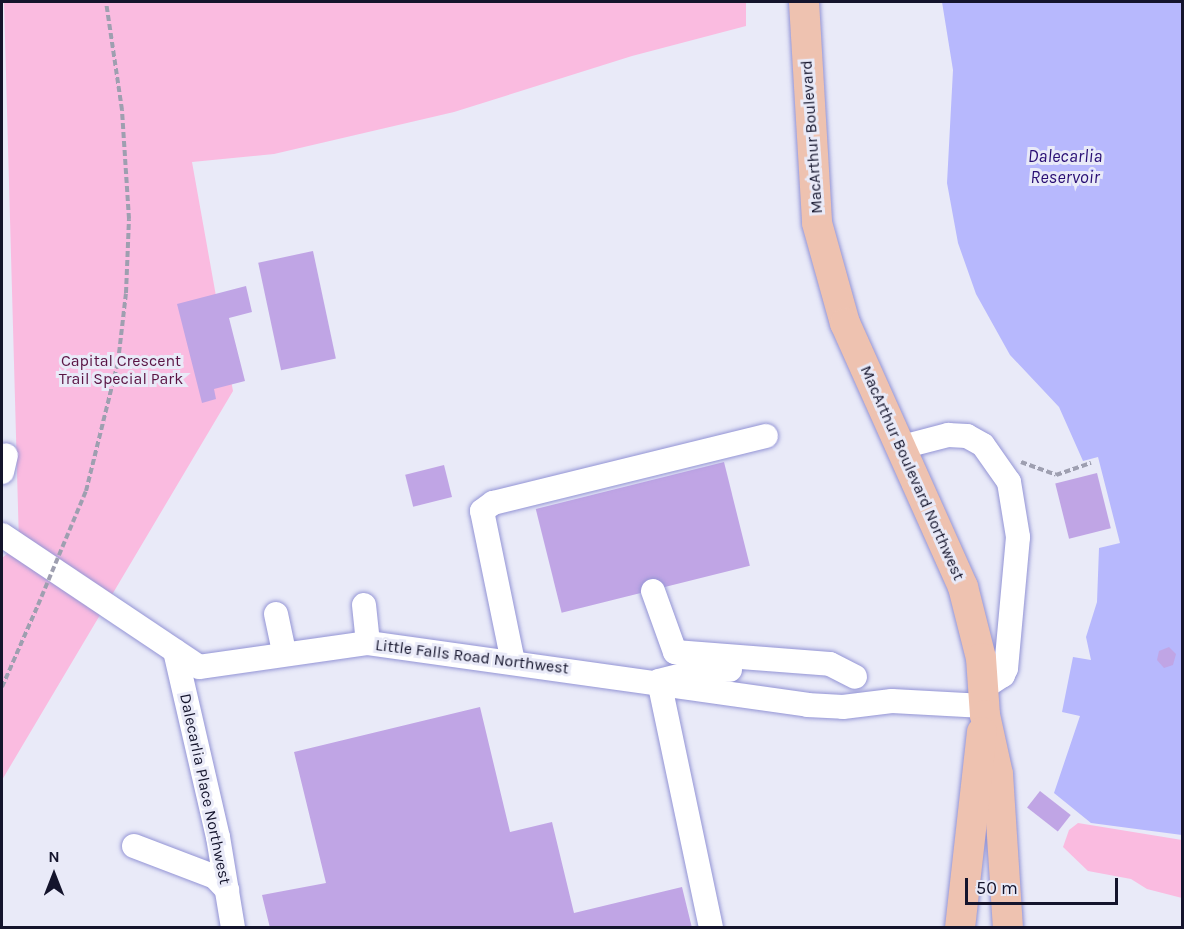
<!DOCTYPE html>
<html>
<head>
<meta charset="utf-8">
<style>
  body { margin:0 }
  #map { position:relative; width:1184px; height:929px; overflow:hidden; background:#e9eaf8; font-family:Karla,sans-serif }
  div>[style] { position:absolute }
  .green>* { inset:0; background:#fabbe0 }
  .water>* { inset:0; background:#b7b8fd }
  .building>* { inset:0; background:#c0a5e5; transform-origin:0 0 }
  .path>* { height:4px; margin-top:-2px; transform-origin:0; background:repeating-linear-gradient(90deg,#9e9fb0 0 6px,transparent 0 9px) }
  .roads { filter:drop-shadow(0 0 2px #9394d5) drop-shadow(0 0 2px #9394d5) }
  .minor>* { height:24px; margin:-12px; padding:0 12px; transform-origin:12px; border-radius:12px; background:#fff }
  .major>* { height:30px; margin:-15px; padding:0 15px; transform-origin:15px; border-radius:15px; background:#eec2b0 }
  .path-bridge>* { height:4px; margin-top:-2px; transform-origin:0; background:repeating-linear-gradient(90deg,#9e9fb0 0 6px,transparent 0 9px) }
  span { translate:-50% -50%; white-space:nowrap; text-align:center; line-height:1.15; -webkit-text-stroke:6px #e9eaf8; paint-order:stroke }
  .street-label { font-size:16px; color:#14142c }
  .park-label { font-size:16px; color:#5a1444 }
  .water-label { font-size:18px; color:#290e73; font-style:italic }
  .frame { position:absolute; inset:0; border:3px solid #14142c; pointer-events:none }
  .north { position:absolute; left:24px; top:845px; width:60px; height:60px; -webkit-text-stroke:4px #e9eaf8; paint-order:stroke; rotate:0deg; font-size:16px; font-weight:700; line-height:24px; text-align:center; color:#14142c }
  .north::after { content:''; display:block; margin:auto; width:21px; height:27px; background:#14142c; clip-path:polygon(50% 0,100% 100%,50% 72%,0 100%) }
  .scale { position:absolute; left:965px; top:878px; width:153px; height:27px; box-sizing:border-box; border:3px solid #14142c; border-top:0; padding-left:8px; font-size:18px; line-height:21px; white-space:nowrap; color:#14142c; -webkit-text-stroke:4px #e9eaf8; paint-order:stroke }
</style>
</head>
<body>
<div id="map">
  <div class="green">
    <div style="clip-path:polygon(4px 2px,746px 2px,746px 26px,632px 56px,454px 112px,274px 154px,192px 162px,233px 391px,2px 780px,2px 558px,19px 544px)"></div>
    <div style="clip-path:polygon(1078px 823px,1182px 840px,1182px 898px,1147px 889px,1131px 879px,1088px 871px,1063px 847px,1069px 830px)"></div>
  </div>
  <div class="water">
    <div style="clip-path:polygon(942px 2px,1182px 2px,1182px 835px,1091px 823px,1054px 793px,1080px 716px,1062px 712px,1073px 657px,1091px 660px,1086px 637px,1097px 602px,1099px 548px,1120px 543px,1098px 457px,1083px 461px,1059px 407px,1010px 355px,976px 294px,958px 243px,947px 183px,953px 70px)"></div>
  </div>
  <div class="building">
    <div style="left:313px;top:251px;width:110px;height:56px;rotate:78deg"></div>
    <div style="clip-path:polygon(246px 286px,252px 312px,229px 318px,245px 381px,214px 389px,216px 399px,202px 403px,177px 304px)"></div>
    <div style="left:724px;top:462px;width:107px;height:194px;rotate:76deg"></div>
    <div style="left:444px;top:465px;width:33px;height:40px;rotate:76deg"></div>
    <div style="left:1097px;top:473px;width:57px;height:43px;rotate:76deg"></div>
    <div style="clip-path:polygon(1169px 647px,1176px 654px,1173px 665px,1164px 668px,1157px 660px,1159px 651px)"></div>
    <div style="clip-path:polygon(480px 707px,510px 832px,552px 822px,574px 913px,682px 887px,692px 928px,270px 928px,262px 895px,326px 883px,294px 752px)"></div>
    <div style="left:1040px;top:791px;width:39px;height:21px;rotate:38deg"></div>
  </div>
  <div class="path">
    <div style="left:1021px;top:462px;width:37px;rotate:20deg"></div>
    <div style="left:1056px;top:475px;width:37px;rotate:-19deg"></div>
    <div style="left:86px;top:491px;width:133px;rotate:-76.1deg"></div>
    <div style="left:118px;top:362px;width:69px;rotate:-83.4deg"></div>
    <div style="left:126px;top:293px;width:74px;rotate:-87.7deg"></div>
    <div style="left:129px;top:219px;width:109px;rotate:-93.7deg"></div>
    <div style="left:122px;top:110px;width:109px;rotate:-98.4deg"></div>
    <div style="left:2px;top:687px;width:90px;rotate:-66.3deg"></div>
  </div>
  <div class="roads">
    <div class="minor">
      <div style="left:902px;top:447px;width:48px;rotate:-14.6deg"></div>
      <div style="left:948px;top:435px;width:19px;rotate:3deg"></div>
      <div style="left:967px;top:436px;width:18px;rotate:29deg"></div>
      <div style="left:983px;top:445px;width:45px;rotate:54.9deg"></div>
      <div style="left:1009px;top:482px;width:56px;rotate:80.7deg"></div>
      <div style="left:1018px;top:537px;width:132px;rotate:95.2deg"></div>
      <div style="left:1006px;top:668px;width:8px;rotate:113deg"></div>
      <div style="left:1003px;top:675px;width:24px;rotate:147deg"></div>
      <div style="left:2px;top:472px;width:17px;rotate:-77deg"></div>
      <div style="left:2px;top:535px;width:237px;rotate:33.8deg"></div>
      <div style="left:199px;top:667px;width:171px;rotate:-8.1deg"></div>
      <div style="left:368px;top:643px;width:443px;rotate:8deg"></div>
      <div style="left:807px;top:705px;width:36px;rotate:3deg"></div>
      <div style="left:843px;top:707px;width:49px;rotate:-7deg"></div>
      <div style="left:892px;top:701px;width:92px;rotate:3.1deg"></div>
      <div style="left:653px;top:591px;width:65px;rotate:70.2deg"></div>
      <div style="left:675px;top:652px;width:155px;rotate:4.4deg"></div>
      <div style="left:830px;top:664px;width:28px;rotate:27deg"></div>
      <div style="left:364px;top:605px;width:38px;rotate:84deg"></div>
      <div style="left:276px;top:614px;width:40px;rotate:78deg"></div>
      <div style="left:175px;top:651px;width:191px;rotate:77deg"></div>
      <div style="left:218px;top:837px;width:92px;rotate:80.6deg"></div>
      <div style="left:513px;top:662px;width:154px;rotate:-101.6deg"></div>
      <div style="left:482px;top:511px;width:14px;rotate:-36deg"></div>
      <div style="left:493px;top:503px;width:281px;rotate:-13.8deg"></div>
      <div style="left:659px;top:681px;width:252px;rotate:78.1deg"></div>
      <div style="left:659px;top:681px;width:49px;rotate:-14.3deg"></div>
      <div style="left:706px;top:669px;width:24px;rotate:2deg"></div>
      <div style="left:134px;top:846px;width:87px;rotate:20.9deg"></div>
      <div style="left:215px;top:877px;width:18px;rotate:47deg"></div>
    </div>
    <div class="major">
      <div style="left:804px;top:2px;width:221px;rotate:86.6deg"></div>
      <div style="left:817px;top:223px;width:104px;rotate:74.4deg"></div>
      <div style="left:845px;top:323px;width:289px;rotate:65.9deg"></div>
      <div style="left:963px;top:587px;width:73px;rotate:75.8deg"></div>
      <div style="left:981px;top:658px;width:57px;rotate:86deg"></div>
      <div style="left:985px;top:715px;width:60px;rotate:77.6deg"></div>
      <div style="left:998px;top:774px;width:154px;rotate:86.3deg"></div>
      <div style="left:960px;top:928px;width:197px;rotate:-83.6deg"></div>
    </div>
  </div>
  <div class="path-bridge">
    <div style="left:38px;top:605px;width:124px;rotate:-67.2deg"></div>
  </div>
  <div class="street-label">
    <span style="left:812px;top:137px;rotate:-94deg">MacArthur Boulevard</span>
    <span style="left:912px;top:473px;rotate:66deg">MacArthur Boulevard Northwest</span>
    <span style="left:472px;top:657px;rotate:7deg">Little Falls Road Northwest</span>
    <span style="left:205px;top:789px;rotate:78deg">Dalecarlia Place Northwest</span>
  </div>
  <div class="park-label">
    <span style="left:121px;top:370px">Capital Crescent<br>Trail Special Park</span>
  </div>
  <div class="water-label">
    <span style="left:1065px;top:167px">Dalecarlia<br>Reservoir</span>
  </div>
  <div class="frame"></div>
  <div class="north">N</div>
  <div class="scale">50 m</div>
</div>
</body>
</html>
